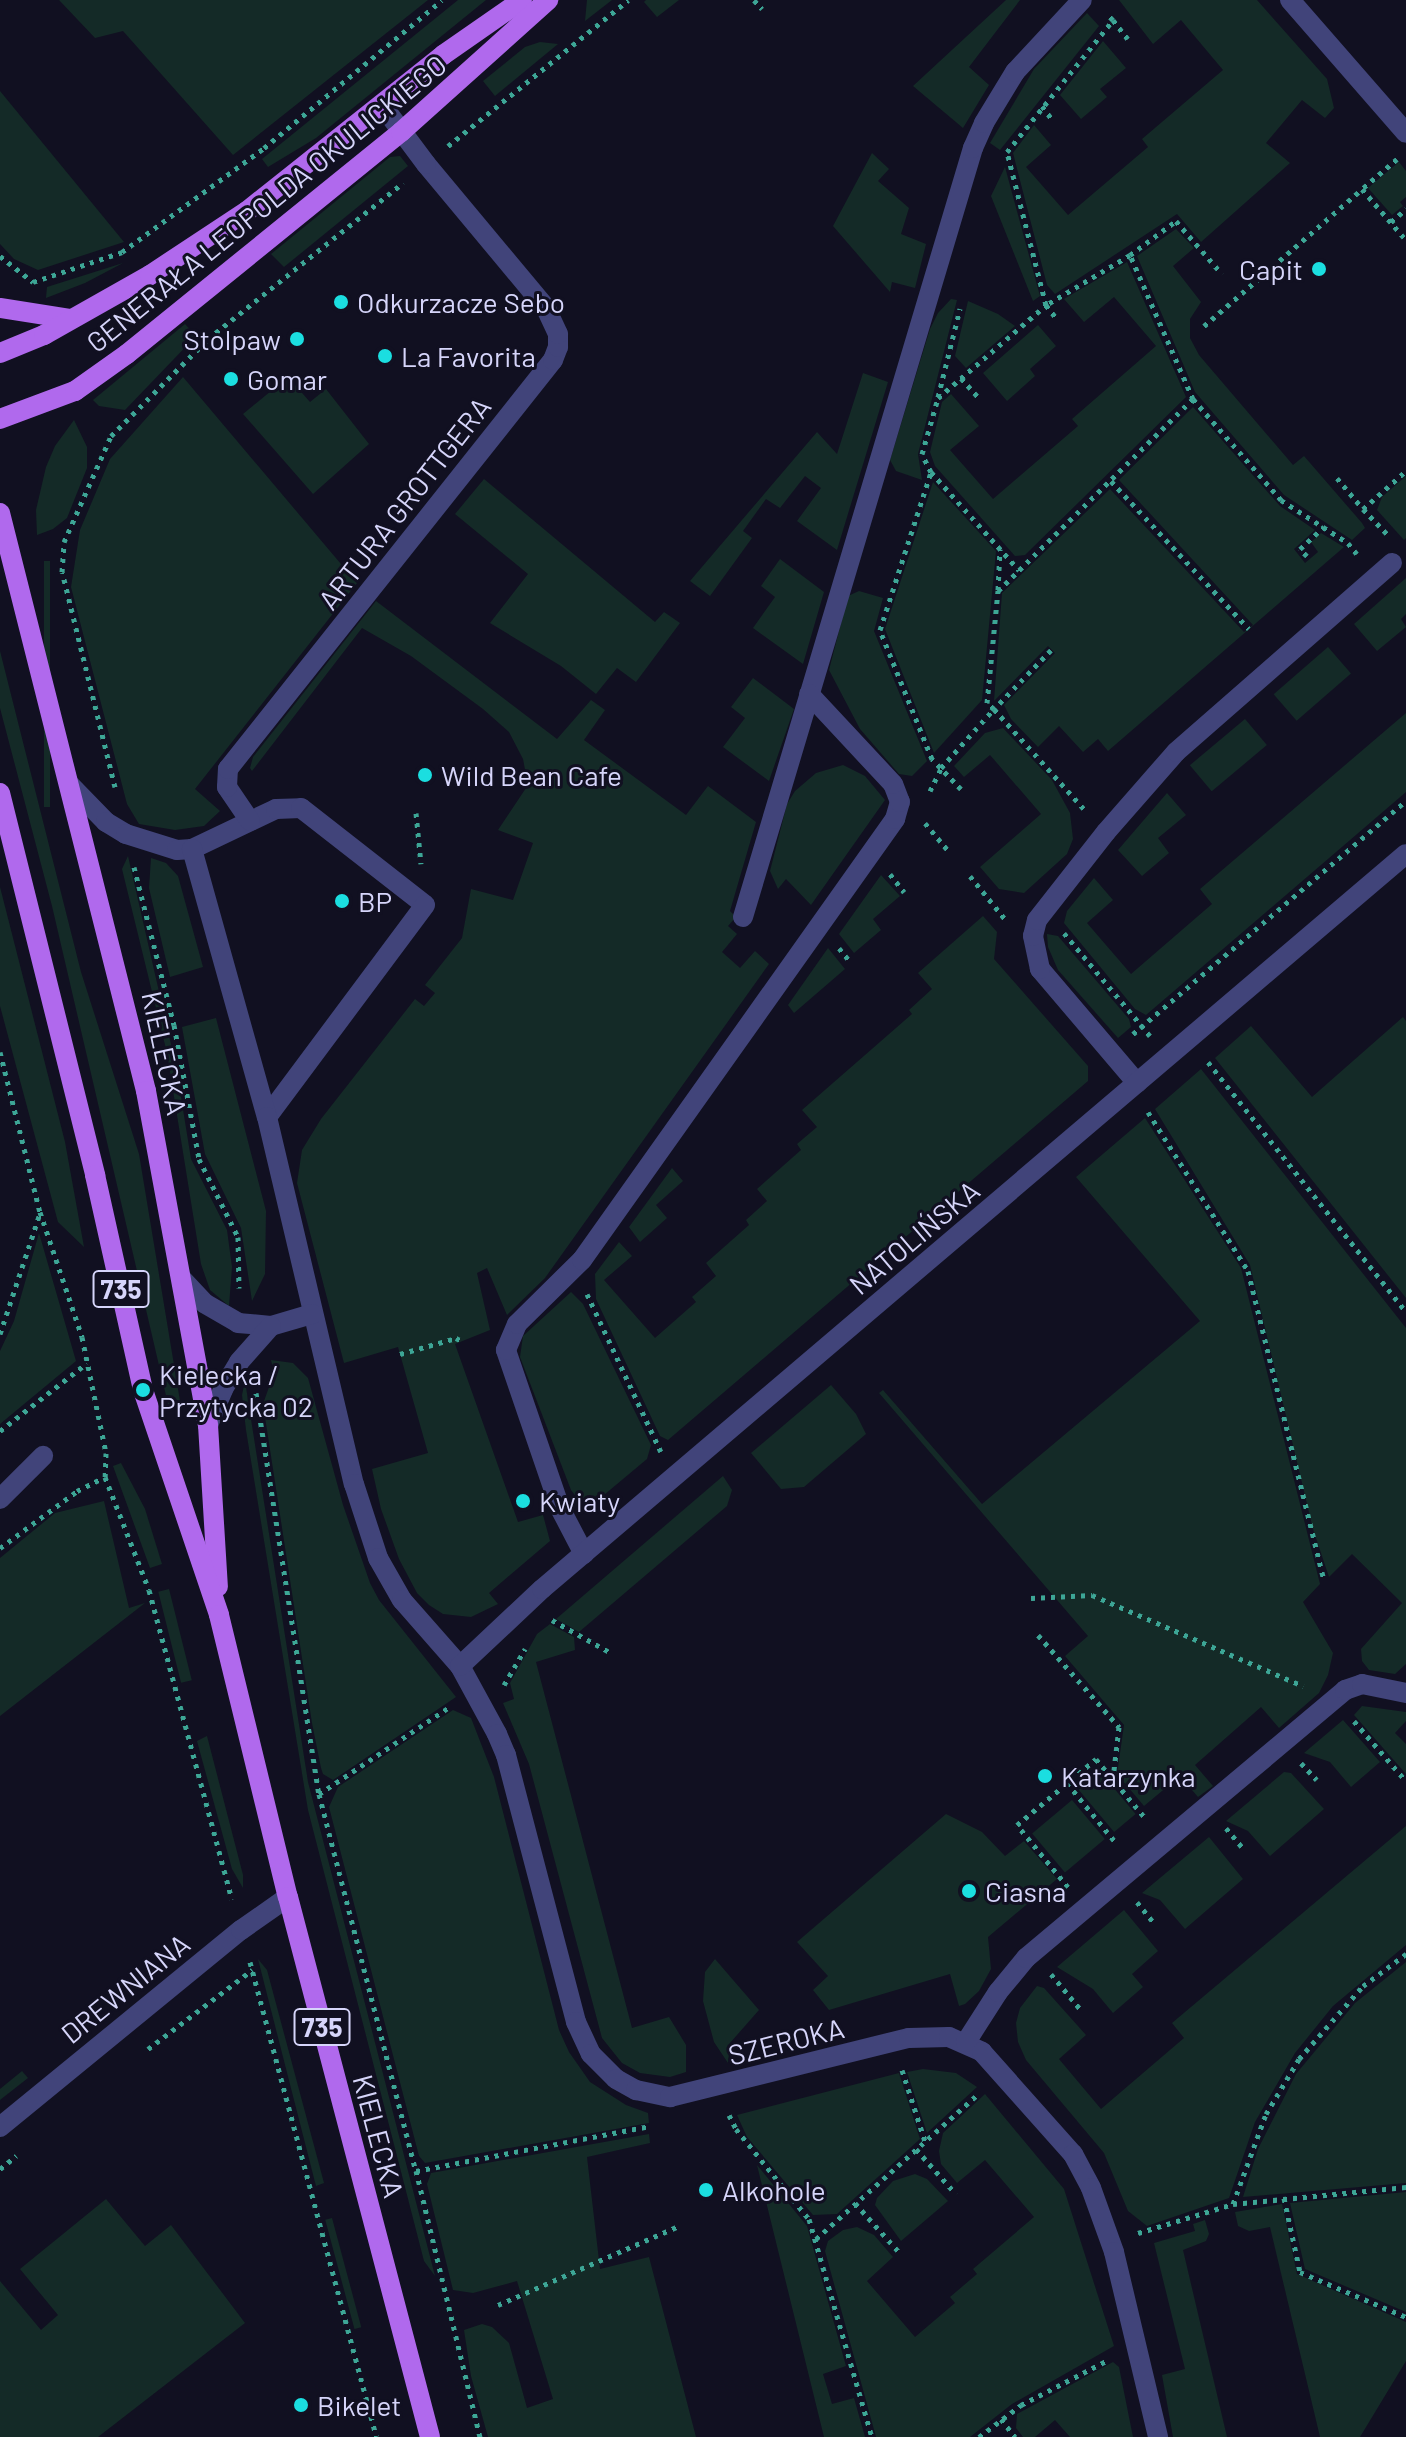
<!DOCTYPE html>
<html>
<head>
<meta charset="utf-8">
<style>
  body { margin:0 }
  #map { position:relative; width:1406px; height:2437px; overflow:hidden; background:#111021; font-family:Barlow,sans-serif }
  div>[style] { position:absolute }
  .green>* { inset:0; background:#142a27; transform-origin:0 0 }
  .path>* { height:5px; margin-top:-2.5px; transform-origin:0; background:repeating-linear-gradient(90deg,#3da696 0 4px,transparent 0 10px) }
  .minor>* { height:20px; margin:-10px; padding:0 10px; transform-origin:10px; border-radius:10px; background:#41447a }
  .major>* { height:20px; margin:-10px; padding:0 10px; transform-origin:10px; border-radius:10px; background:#b069ed }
  .dots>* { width:22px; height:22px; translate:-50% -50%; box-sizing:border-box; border:4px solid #111021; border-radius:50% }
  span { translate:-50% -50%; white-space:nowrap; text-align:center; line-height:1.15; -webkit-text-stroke:6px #111021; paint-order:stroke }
  .shield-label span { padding:2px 6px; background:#111021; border:2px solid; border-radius:6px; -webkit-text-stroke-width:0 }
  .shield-label { font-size:26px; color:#d6d5fa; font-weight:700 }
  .street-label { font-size:28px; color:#d6d5fa }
  .poi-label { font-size:28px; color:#d6d5fa }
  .right { translate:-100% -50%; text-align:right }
  .left { translate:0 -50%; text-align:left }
</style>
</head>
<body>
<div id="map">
  <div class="green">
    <div style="clip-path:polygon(59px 0,428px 0,233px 155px,123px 31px,95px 38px)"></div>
    <div style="clip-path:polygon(458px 0,486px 0,316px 138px,268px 167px,262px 159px)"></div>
    <div style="clip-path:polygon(587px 0,612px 0,585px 21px)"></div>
    <div style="clip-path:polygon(646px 0,679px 0,657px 17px,644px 2px)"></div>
    <div style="clip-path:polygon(1006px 0,1020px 0,969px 67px,989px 85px,963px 128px,913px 86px)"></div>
    <div style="clip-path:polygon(1119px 0,1257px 0,1327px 79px,1334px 108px,1325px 118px,1302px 100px,1266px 143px,1290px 163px,1201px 242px,1177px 214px,1055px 294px,1047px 285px,1013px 153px,1034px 125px,1051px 145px,1026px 167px,1068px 215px,1148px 147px,1142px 139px,1223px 70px,1181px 20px,1153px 44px)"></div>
    <div style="clip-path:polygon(1087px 13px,1099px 26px,1000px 150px,990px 143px,1034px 69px)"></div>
    <div style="clip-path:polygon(1103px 41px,1126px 68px,1100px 89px,1107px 97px,1081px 119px,1060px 95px)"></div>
    <div style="clip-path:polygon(540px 42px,558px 44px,495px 96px,483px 81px,525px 47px)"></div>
    <div style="clip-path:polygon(0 91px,124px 242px,38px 270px,14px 259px,0 244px)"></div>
    <div style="clip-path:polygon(872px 153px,889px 169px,878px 181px,909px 208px,901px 234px,926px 244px,915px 288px,892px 282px,890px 292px,833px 226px)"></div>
    <div style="clip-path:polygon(400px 156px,408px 166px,284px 267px,271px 254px,390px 157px)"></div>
    <div style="clip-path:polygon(1399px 162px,1406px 171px,1406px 197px,1400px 202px,1403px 206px,1392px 215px,1368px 188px)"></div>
    <div style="clip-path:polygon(1005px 167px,1040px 296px,1033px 301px,991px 196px)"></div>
    <div style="clip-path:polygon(1176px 229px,1194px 248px,1173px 266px,1201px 302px,1190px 319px,1190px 338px,1199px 355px,1293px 465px,1304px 456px,1362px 523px,1365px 528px,1352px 540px,1284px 495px,1195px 392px,1137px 256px)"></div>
    <div style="clip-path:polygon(1127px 262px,1186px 397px,1025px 555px,1015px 556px,935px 466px,930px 452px,942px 402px,951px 394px,979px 426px,950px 450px,993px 499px,1078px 426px,1072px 419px,1156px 346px,1114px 297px,1084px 322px,1064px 299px)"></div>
    <div style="clip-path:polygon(123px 263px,85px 283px,46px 298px,47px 287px)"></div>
    <div style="clip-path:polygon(951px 299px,957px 300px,918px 454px,922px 480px,896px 471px,890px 460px,930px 329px,938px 313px)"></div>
    <div style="clip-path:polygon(968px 301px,998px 314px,1015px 326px,966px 368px,955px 356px)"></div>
    <div style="clip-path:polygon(185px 324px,196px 336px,125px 410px,99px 406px,93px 400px)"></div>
    <div style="clip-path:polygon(1038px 325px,1056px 346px,1030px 369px,1035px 376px,1007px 401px,983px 373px)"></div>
    <div style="clip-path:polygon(863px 373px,888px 382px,837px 550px,797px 521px,821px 488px,805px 476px,780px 508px,766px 499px,743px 531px,752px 538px,710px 596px,690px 581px,817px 432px,837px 454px)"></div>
    <div style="clip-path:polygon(183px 377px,357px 583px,195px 789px,220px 811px,204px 826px,175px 830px,139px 824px,127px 804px,71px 587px,80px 530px,110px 459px)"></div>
    <div style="clip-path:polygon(288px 377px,310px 402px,326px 389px,369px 444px,313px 494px,243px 414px)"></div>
    <div style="clip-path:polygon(1193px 407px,1280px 506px,1315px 530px,1294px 549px,1305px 563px,1318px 552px,1311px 542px,1321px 533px,1344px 547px,1108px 751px,1098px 739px,1083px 752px,1059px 726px,1038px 747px,1011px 719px,1004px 705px,1055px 653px,1048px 646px,994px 701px,1002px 593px,1110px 489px,1244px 632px,1253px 625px,1119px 480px)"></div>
    <div style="clip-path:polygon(74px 420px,87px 447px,87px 468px,67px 518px,53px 529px,37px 535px,36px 510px,46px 467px,55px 446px)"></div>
    <div style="clip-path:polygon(1406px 476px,1406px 538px,1404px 540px,1377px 510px,1382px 497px)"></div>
    <div style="clip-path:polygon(484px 479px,655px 622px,664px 612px,680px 623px,636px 682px,617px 668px,596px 694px,561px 666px,490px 623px,528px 574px,455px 514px)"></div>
    <div style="clip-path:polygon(933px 482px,996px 551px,982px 700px,934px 753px,885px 629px)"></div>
    <div style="clip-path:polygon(780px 559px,824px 592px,803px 664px,753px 628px,775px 597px,761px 586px)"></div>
    <div style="left:44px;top:561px;width:6px;height:246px"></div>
    <div style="clip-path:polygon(1406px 578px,1406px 614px,1401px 619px,1406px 627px,1377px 651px,1354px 624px)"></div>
    <div style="clip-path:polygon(859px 591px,883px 598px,874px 631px,927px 761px,912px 776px,899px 774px,860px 729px,829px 670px,848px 596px)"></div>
    <div style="clip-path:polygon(376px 601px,557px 739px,591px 700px,605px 710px,584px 740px,686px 815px,708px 786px,756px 822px,730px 911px,736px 917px,728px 926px,737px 934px,722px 952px,740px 968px,755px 951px,769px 964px,545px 1278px,507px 1315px,487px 1268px,477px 1273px,490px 1330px,455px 1344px,518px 1522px,543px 1515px,550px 1541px,489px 1593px,498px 1604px,471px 1617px,443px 1614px,429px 1605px,417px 1593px,399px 1559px,381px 1509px,372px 1469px,428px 1453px,398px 1347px,344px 1363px,297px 1183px,302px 1150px,321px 1119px,415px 999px,424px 1006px,435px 993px,425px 985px,462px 938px,471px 889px,513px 900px,533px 843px,498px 830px,528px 785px,523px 759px,509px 732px,483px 709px,411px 656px,362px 628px,252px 771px,250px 768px,253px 757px)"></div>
    <div style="left:1328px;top:647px;width:35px;height:72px;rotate:49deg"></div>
    <div style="clip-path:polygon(0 651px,81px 972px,139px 1154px,180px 1401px,168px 1404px,52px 906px,0 708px)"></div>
    <div style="clip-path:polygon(753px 678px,794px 709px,769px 781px,723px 747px,745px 718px,731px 707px)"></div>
    <div style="clip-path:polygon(1406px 713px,1406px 792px,1146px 1015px,1135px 1009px,1064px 923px,1067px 911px,1094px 878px,1113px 900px,1087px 923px,1131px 974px,1212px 904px,1200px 889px)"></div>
    <div style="left:1245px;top:719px;width:34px;height:72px;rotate:50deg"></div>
    <div style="clip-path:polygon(1003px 728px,1052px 780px,1070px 813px,1073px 839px,1067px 854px,1024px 893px,999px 889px,980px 867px,1041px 814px,990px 755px,964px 777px,954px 766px,985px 733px)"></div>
    <div style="clip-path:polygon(843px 765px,865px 776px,885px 800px,811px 905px,786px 879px,778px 889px,770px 871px,787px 804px,795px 791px,816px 773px)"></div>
    <div style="clip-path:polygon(1167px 793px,1186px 815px,1158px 838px,1169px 853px,1142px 876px,1118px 850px)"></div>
    <div style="clip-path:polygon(128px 856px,176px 1066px,191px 1159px,227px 1230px,232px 1267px,229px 1306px,210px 1290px,201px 1264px,167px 1053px,122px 869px)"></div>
    <div style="clip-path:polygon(151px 858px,166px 863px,178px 876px,203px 967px,170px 977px,149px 888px)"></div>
    <div style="clip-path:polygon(881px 875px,900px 896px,873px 919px,881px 930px,854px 953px,839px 934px)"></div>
    <div style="clip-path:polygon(0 887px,65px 1142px,84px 1247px,58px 1222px,0 1006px)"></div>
    <div style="clip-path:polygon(983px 916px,997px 932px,994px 959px,1088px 1066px,1088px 1081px,668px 1440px,660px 1436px,596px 1299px,595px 1274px,619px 1242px,632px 1256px,604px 1280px,655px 1338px,696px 1302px,692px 1297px,716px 1276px,706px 1263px,749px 1225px,746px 1220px,767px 1201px,757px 1189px,801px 1150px,797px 1144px,817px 1127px,802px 1110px,912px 1014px,909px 1010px,932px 989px,918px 973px)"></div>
    <div style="clip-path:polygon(1047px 934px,1058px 936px,1129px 1019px,1131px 1027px,1118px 1038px,1058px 970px,1048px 947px)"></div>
    <div style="clip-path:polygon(828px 948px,845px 969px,794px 1013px,788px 1005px)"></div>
    <div style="clip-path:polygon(1403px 1017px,1406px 1021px,1406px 1298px,1215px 1058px,1251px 1026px,1312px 1097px)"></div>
    <div style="clip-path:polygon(216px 1018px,266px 1211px,265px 1274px,252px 1301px,241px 1228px,205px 1154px,182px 1027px)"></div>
    <div style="clip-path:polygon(1201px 1069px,1406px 1328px,1406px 1664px,1395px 1674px,1369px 1670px,1362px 1661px,1361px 1649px,1402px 1603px,1352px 1554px,1329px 1577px,1313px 1529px,1250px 1265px,1155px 1109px)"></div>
    <div style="clip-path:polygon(1145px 1118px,1241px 1268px,1320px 1584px,1303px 1602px,1333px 1653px,1328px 1675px,1319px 1693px,1279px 1728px,1261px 1707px,1195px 1765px,1213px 1786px,1198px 1797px,1180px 1776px,1144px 1806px,1117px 1774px,1124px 1725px,1065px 1656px,1088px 1636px,879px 1393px,883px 1390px,982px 1504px,1200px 1321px,1076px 1177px)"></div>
    <div style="clip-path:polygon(672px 1168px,683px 1181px,656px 1205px,667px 1218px,640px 1242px,629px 1227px)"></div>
    <div style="clip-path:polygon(39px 1233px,76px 1361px,0 1424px,0 1351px,14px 1321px)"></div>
    <div style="clip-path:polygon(571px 1292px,583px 1304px,651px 1445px,647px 1459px,586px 1510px,571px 1490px,520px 1357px,523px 1336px)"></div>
    <div style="clip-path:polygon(271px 1360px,293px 1363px,308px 1378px,343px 1505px,370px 1583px,379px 1600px,456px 1697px,333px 1780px,323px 1774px,321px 1768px,312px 1723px,263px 1404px,274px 1373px)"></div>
    <div style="clip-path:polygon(245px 1381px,308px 1782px,435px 2276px,424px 2261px,308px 1810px,246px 1430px,242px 1395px)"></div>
    <div style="clip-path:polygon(831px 1385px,856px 1414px,866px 1434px,804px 1487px,781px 1489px,751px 1453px)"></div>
    <div style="clip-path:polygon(121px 1463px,145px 1509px,162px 1564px,150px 1568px,113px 1466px)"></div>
    <div style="clip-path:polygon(723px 1476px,732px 1490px,727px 1506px,579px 1632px,556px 1619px)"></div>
    <div style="clip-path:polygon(104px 1501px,129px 1608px,145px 1603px,0 1716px,0 1558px,55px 1513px)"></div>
    <div style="left:169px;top:1589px;width:94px;height:11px;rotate:76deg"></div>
    <div style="clip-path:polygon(550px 1624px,574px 1637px,575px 1650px,536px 1662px,632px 2028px,669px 2017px,686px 2045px,686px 2072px,670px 2077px,640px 2073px,622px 2063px,602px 2038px,529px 1764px,503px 1703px,514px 1699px,510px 1683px,537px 1634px)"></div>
    <div style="clip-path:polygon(1362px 1706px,1406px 1712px,1406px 1721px,1395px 1733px,1406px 1744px,1406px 1774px,1354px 1715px)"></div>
    <div style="clip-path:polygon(453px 1710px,471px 1718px,494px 1777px,559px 2030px,569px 2052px,590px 2082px,626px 2105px,648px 2113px,649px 2123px,425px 2163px,419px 2156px,329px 1807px,338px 1787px)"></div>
    <div style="clip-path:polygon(1343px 1720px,1380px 1762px,1351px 1787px,1330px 1762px,1304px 1753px)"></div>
    <div style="clip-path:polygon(207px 1736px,243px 1875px,243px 1888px,232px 1869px,197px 1741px)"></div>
    <div style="left:1097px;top:1768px;width:60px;height:28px;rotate:50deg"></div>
    <div style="clip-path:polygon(1284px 1772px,1291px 1773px,1324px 1809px,1270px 1856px,1248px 1831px,1226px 1821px)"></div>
    <div style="left:1072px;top:1800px;width:51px;height:52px;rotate:50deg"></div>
    <div style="clip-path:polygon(946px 1814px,982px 1832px,1005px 1856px,1024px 1841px,1057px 1879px,988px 1937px,991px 1969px,979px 1991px,965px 2004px,959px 2006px,950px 1974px,829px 2010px,813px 1990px,828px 1976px,797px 1942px)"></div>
    <div style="clip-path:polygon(1406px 1826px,1406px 1945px,1333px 2006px,1295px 2053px,1255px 2122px,1229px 2198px,1147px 2226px,1128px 2211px,1104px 2153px,1026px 2060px,1018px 2042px,1016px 2023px,1020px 2008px,1037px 1986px,1044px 1988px,1086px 2035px,1059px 2059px,1101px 2109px,1184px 2038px,1172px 2023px)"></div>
    <div style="clip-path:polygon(1209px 1837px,1243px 1879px,1185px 1929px,1160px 1900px,1142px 1893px)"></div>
    <div style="clip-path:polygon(1124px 1910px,1158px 1951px,1132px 1974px,1143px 1987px,1113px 2013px,1093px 1989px,1057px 1967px)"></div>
    <div style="clip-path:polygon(258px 1959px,267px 1970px,324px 2183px,316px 2186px)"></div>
    <div style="clip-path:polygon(715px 1959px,759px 2010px,730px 2043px,728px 2063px,714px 2042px,703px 2001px,705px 1972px)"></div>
    <div style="clip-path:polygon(1406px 1962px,1406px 2183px,1243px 2197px,1258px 2149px,1296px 2074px,1355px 2003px)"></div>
    <div style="clip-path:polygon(923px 2069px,956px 2073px,977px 2087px,927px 2133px,907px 2072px)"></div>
    <div style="clip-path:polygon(22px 2071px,28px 2078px,0 2100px,0 2089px)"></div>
    <div style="clip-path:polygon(899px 2073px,920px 2139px,837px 2214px,813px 2215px,747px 2137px,737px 2115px)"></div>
    <div style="clip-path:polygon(985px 2094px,1064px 2189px,1114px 2346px,1012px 2404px,970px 2437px,876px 2437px,825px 2251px,828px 2241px,843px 2230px,857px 2227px,874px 2235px,893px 2257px,867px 2281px,915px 2337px,955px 2303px,950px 2297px,977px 2274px,973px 2269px,1034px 2217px,985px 2160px,957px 2183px,941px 2164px,939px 2151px,943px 2133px)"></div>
    <div style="clip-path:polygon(649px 2134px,650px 2143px,587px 2157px,600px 2269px,649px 2257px,696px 2437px,488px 2437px,471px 2376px,464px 2330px,482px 2324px,492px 2327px,509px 2343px,527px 2408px,553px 2399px,517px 2281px,473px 2293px,453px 2290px,427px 2184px,431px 2173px)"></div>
    <div style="clip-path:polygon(757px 2165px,807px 2226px,846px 2366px,823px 2374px,832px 2404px,854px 2398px,865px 2437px,824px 2437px)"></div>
    <div style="clip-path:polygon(915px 2174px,927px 2179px,948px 2201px,901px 2241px,875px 2205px,877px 2198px,893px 2181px)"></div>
    <div style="clip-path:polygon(1406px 2192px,1406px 2312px,1305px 2269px,1290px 2203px)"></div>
    <div style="clip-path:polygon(106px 2199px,145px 2246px,171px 2225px,245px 2323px,98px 2437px,0 2437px,0 2281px,41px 2330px,58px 2315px,20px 2269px)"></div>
    <div style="clip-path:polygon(1282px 2204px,1297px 2274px,1406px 2322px,1406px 2361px,1360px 2437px,1320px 2437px,1270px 2227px,1249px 2231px,1238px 2226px,1235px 2212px)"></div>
    <div style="left:332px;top:2218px;width:113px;height:7px;rotate:75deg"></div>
    <div style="clip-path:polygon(1205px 2220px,1209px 2234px,1206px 2241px,1183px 2250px,1227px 2437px,1173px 2437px,1162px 2375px,1185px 2369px,1154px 2243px,1195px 2231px,1193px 2224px)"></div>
    <div style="clip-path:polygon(1113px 2362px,1119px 2367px,1133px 2437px,1070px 2437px,1055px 2420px,1035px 2437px,1023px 2437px,1016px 2428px,1017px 2414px)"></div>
  </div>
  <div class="path">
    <div style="left:754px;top:0;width:12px;rotate:48deg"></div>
    <div style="left:1113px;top:20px;width:24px;rotate:52deg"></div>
    <div style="left:1042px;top:106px;width:15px;rotate:53deg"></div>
    <div style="left:448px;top:146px;width:232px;rotate:-39deg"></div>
    <div style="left:1397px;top:159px;width:46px;rotate:139.4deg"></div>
    <div style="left:1362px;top:189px;width:67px;rotate:49.2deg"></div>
    <div style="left:1391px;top:222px;width:20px;rotate:-41deg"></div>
    <div style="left:1130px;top:255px;width:57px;rotate:-36.5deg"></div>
    <div style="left:1176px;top:221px;width:70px;rotate:49deg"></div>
    <div style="left:0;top:256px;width:42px;rotate:38.2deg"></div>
    <div style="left:33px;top:282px;width:94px;rotate:-18.6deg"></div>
    <div style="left:122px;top:252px;width:176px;rotate:-36.2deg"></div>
    <div style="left:264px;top:148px;width:231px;rotate:-39.7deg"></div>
    <div style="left:1204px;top:326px;width:209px;rotate:-40.9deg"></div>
    <div style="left:961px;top:378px;width:27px;rotate:48deg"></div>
    <div style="left:938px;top:397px;width:91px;rotate:-76deg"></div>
    <div style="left:1193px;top:399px;width:134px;rotate:48.9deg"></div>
    <div style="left:1281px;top:500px;width:80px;rotate:32.7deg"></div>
    <div style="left:1348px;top:543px;width:14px;rotate:51deg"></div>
    <div style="left:931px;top:472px;width:132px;rotate:48.1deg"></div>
    <div style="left:1337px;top:478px;width:40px;rotate:50deg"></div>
    <div style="left:1363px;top:509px;width:57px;rotate:-41.5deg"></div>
    <div style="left:1111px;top:481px;width:202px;rotate:47deg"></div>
    <div style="left:1363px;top:509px;width:35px;rotate:46deg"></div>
    <div style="left:1307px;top:556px;width:10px;rotate:-135deg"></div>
    <div style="left:1300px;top:549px;width:33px;rotate:-43deg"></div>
    <div style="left:998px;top:590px;width:41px;rotate:-87.2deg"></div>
    <div style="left:1051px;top:650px;width:82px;rotate:134deg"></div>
    <div style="left:994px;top:709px;width:137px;rotate:48deg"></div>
    <div style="left:115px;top:787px;width:221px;rotate:-103.8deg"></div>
    <div style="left:62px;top:572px;width:30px;rotate:-86deg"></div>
    <div style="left:64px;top:542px;width:116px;rotate:-66.1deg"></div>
    <div style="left:111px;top:436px;width:137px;rotate:-45deg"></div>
    <div style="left:208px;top:339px;width:250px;rotate:-38.7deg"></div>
    <div style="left:961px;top:789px;width:42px;rotate:-134deg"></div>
    <div style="left:932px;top:759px;width:139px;rotate:-112deg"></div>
    <div style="left:880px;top:630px;width:166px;rotate:-72.1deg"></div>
    <div style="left:931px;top:472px;width:20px;rotate:-117deg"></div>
    <div style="left:922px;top:454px;width:58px;rotate:-74.1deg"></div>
    <div style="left:938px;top:398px;width:143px;rotate:-40.7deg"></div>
    <div style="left:1046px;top:305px;width:16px;rotate:52deg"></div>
    <div style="left:930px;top:791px;width:25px;rotate:-64deg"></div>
    <div style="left:941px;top:768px;width:79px;rotate:-48.1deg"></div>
    <div style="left:994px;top:709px;width:9px;rotate:-139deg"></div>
    <div style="left:987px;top:703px;width:113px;rotate:-84.4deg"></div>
    <div style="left:998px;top:591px;width:274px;rotate:-44.6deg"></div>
    <div style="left:1193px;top:399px;width:157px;rotate:-113.6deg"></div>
    <div style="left:1130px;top:255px;width:98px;rotate:149.2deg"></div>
    <div style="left:1046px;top:305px;width:158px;rotate:-104.3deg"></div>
    <div style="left:1007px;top:152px;width:169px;rotate:-51.2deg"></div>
    <div style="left:1113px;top:20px;width:7px;rotate:-135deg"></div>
    <div style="left:416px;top:813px;width:51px;rotate:84.4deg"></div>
    <div style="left:925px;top:823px;width:39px;rotate:50deg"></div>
    <div style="left:134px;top:867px;width:163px;rotate:75.8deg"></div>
    <div style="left:174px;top:1025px;width:136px;rotate:79.4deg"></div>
    <div style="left:199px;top:1159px;width:87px;rotate:63.4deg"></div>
    <div style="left:238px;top:1237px;width:51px;rotate:88.9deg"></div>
    <div style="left:890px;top:874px;width:23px;rotate:52deg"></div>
    <div style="left:970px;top:876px;width:55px;rotate:50.9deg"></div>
    <div style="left:1064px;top:933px;width:134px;rotate:50.1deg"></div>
    <div style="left:839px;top:948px;width:19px;rotate:51deg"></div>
    <div style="left:1133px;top:1034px;width:359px;rotate:-40.5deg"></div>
    <div style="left:0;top:1052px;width:165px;rotate:76deg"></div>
    <div style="left:40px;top:1212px;width:132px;rotate:71.4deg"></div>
    <div style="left:82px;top:1337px;width:118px;rotate:78.3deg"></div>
    <div style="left:106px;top:1453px;width:24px;rotate:92deg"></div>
    <div style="left:105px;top:1477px;width:121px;rotate:68.7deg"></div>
    <div style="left:149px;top:1590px;width:320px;rotate:75deg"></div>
    <div style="left:1208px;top:1062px;width:319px;rotate:51.6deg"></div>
    <div style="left:1148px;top:1112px;width:188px;rotate:57.8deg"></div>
    <div style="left:1248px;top:1271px;width:319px;rotate:76.2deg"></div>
    <div style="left:587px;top:1294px;width:174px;rotate:64.9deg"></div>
    <div style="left:0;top:1334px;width:127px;rotate:-71.7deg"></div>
    <div style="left:400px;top:1354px;width:58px;rotate:-15.9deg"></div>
    <div style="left:456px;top:1338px;width:7px;rotate:27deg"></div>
    <div style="left:256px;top:1393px;width:406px;rotate:81.1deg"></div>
    <div style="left:319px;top:1794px;width:389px;rotate:75.6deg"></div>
    <div style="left:0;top:1431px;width:110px;rotate:-38deg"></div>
    <div style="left:0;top:1548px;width:96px;rotate:-36.5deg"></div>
    <div style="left:77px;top:1491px;width:31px;rotate:-27deg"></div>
    <div style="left:1031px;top:1598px;width:61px;rotate:-2.8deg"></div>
    <div style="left:1092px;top:1595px;width:230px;rotate:23.3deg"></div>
    <div style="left:552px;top:1620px;width:68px;rotate:29.2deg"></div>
    <div style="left:1038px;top:1635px;width:123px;rotate:48.6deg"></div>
    <div style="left:1119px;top:1727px;width:52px;rotate:96.6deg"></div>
    <div style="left:504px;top:1685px;width:42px;rotate:-59.7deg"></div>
    <div style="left:1354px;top:1721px;width:79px;rotate:49.1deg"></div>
    <div style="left:1301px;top:1763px;width:23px;rotate:47deg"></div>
    <div style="left:1067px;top:1783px;width:79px;rotate:50.7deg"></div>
    <div style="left:319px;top:1794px;width:155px;rotate:-33.7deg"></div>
    <div style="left:1226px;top:1828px;width:26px;rotate:50deg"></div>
    <div style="left:1068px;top:1887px;width:80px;rotate:-129.4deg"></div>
    <div style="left:1017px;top:1825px;width:103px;rotate:-39.9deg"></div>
    <div style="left:1096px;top:1759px;width:78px;rotate:50.2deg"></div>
    <div style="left:1137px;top:1902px;width:27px;rotate:51deg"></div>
    <div style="left:250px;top:1962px;width:491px;rotate:75.1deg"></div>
    <div style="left:1051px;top:1974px;width:47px;rotate:50.2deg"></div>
    <div style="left:148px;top:2049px;width:131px;rotate:-37.2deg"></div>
    <div style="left:902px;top:2070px;width:75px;rotate:72.1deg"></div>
    <div style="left:729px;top:2115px;width:16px;rotate:63deg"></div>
    <div style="left:736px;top:2129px;width:116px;rotate:51deg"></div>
    <div style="left:809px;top:2219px;width:227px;rotate:73.9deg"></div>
    <div style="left:916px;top:2149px;width:60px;rotate:48.4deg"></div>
    <div style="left:0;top:2169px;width:21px;rotate:-39deg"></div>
    <div style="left:1284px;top:2198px;width:76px;rotate:77.8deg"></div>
    <div style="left:1300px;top:2272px;width:115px;rotate:23deg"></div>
    <div style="left:855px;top:2203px;width:66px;rotate:48.1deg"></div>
    <div style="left:1233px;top:2204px;width:96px;rotate:-69.9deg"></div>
    <div style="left:1266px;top:2114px;width:64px;rotate:-59deg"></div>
    <div style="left:1299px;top:2059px;width:97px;rotate:-48.8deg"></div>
    <div style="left:1363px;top:1986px;width:54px;rotate:-36.7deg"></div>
    <div style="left:1138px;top:2233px;width:99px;rotate:-17deg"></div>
    <div style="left:1233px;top:2204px;width:174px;rotate:-5.6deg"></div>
    <div style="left:816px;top:2239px;width:217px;rotate:-41.8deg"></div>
    <div style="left:498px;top:2305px;width:197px;rotate:-23.6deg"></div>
    <div style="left:1001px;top:2419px;width:23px;rotate:52deg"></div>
    <div style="left:480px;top:2437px;width:274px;rotate:-103.5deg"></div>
    <div style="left:416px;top:2171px;width:237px;rotate:-10.9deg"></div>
    <div style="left:979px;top:2437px;width:53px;rotate:-37.3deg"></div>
    <div style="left:1021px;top:2405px;width:98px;rotate:-27.3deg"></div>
  </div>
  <div class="minor">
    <div style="left:1290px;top:0;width:176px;rotate:48.9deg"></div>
    <div style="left:70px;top:785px;width:52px;rotate:45.8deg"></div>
    <div style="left:106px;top:822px;width:23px;rotate:31deg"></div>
    <div style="left:126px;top:834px;width:53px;rotate:17.4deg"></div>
    <div style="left:177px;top:850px;width:15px;rotate:-4deg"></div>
    <div style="left:192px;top:849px;width:93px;rotate:-25.5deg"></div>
    <div style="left:276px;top:809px;width:25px;rotate:-2deg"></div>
    <div style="left:301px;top:808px;width:157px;rotate:38deg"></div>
    <div style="left:425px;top:905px;width:264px;rotate:126.7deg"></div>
    <div style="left:250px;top:821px;width:41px;rotate:-124.1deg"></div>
    <div style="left:227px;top:787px;width:18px;rotate:-87deg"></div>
    <div style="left:228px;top:769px;width:522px;rotate:-51.53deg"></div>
    <div style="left:553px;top:360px;width:14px;rotate:-69deg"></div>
    <div style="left:558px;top:347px;width:13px;rotate:-90deg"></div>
    <div style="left:558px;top:334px;width:29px;rotate:-115deg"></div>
    <div style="left:546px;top:308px;width:187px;rotate:-129.8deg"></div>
    <div style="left:426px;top:164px;width:74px;rotate:-126.7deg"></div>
    <div style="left:192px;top:849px;width:278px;rotate:74.4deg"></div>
    <div style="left:267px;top:1117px;width:377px;rotate:76.7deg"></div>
    <div style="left:354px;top:1484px;width:78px;rotate:72deg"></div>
    <div style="left:378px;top:1558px;width:48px;rotate:60.3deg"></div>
    <div style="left:402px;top:1600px;width:88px;rotate:48.7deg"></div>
    <div style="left:460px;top:1666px;width:77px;rotate:61.4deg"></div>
    <div style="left:497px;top:1734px;width:23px;rotate:67deg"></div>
    <div style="left:506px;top:1755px;width:276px;rotate:75.3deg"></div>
    <div style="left:576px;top:2022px;width:35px;rotate:65deg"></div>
    <div style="left:591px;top:2054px;width:35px;rotate:45deg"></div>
    <div style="left:616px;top:2079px;width:23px;rotate:29deg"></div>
    <div style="left:636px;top:2090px;width:35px;rotate:12deg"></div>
    <div style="left:670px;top:2097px;width:246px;rotate:-13.9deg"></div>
    <div style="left:909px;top:2038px;width:40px;rotate:-1.4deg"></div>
    <div style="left:949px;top:2037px;width:36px;rotate:24deg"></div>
    <div style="left:982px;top:2052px;width:137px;rotate:48.3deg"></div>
    <div style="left:1073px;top:2154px;width:38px;rotate:62deg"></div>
    <div style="left:1091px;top:2188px;width:68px;rotate:70.2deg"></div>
    <div style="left:1114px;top:2252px;width:190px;rotate:76.6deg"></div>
    <div style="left:743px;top:917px;width:803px;rotate:-73.35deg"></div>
    <div style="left:973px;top:148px;width:27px;rotate:-66deg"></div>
    <div style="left:984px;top:123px;width:60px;rotate:-58.7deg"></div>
    <div style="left:1015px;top:72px;width:98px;rotate:-47.1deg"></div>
    <div style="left:1137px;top:1083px;width:150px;rotate:-130.4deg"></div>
    <div style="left:1040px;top:969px;width:34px;rotate:-102deg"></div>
    <div style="left:1033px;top:936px;width:16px;rotate:-76deg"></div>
    <div style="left:1037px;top:920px;width:112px;rotate:-51.9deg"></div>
    <div style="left:1106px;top:832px;width:106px;rotate:-48.8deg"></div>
    <div style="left:1176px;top:752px;width:287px;rotate:-41.2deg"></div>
    <div style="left:182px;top:1279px;width:33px;rotate:47deg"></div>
    <div style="left:204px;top:1303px;width:39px;rotate:30deg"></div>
    <div style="left:238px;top:1323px;width:33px;rotate:5deg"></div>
    <div style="left:271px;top:1326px;width:43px;rotate:-16.3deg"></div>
    <div style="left:208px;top:1425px;width:39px;rotate:-67deg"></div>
    <div style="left:223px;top:1389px;width:31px;rotate:-59deg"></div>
    <div style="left:239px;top:1362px;width:48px;rotate:-48.4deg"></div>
    <div style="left:0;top:1499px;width:61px;rotate:-45deg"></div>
    <div style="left:584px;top:1554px;width:52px;rotate:-117.6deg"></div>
    <div style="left:560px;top:1508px;width:167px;rotate:-108.9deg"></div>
    <div style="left:506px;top:1350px;width:28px;rotate:-67deg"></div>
    <div style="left:517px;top:1324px;width:91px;rotate:-44.6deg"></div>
    <div style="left:582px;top:1260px;width:541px;rotate:-54.63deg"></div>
    <div style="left:895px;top:819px;width:18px;rotate:-74deg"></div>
    <div style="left:900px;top:802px;width:19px;rotate:-111deg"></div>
    <div style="left:893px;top:784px;width:123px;rotate:-133deg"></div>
    <div style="left:460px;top:1666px;width:112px;rotate:-43.2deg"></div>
    <div style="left:542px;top:1589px;width:1134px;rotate:-40.39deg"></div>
    <div style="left:966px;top:2042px;width:59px;rotate:-57.4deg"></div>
    <div style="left:998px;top:1992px;width:44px;rotate:-50.5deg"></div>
    <div style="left:1026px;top:1958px;width:417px;rotate:-40deg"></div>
    <div style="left:1345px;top:1690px;width:18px;rotate:-19deg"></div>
    <div style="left:1362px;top:1684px;width:45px;rotate:11.6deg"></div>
    <div style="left:0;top:2127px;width:311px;rotate:-39.3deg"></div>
    <div style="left:241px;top:1930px;width:57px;rotate:-35.1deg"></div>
  </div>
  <div class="major">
    <div style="left:0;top:308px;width:72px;rotate:8.8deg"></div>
    <div style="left:0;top:353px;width:48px;rotate:-22.2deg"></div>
    <div style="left:44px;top:335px;width:122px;rotate:-29.5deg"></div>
    <div style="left:150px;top:275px;width:116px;rotate:-33.4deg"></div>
    <div style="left:247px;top:211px;width:251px;rotate:-38.5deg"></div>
    <div style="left:443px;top:55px;width:96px;rotate:-34.8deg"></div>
    <div style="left:0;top:419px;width:80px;rotate:-20.5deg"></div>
    <div style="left:75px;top:391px;width:64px;rotate:-35.4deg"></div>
    <div style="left:127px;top:354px;width:353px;rotate:-39deg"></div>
    <div style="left:401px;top:132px;width:198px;rotate:-41.9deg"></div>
    <div style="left:0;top:513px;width:596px;rotate:75.82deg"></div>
    <div style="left:146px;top:1091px;width:340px;rotate:79.5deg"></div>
    <div style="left:208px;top:1425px;width:162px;rotate:86.5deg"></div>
    <div style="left:0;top:793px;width:394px;rotate:76deg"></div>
    <div style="left:95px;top:1175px;width:220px;rotate:77.4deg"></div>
    <div style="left:143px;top:1390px;width:237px;rotate:71.3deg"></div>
    <div style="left:219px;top:1615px;width:290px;rotate:76.3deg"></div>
    <div style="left:288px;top:1897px;width:558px;rotate:75.27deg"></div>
  </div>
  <div class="dots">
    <div style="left:1319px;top:269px;background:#1bdee0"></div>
    <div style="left:341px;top:302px;background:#1bdee0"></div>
    <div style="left:297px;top:339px;background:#1bdee0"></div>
    <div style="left:385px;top:356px;background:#1bdee0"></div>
    <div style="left:231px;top:379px;background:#1bdee0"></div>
    <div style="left:425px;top:775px;background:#1bdee0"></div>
    <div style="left:342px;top:901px;background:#1bdee0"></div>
    <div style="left:143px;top:1390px;background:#1bdee0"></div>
    <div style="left:523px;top:1501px;background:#1bdee0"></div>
    <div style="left:1045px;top:1776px;background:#1bdee0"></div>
    <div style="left:969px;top:1891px;background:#1bdee0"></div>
    <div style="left:706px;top:2190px;background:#1bdee0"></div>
    <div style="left:301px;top:2405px;background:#1bdee0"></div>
  </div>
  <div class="shield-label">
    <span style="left:121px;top:1289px">735</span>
    <span style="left:322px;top:2027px">735</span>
  </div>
  <div class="street-label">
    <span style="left:266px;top:203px;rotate:-39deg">GENERAŁA LEOPOLDA OKULICKIEGO</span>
    <span style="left:404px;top:503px;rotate:-52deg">ARTURA GROTTGERA</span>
    <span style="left:165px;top:1053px;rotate:78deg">KIELECKA</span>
    <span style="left:914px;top:1237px;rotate:-40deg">NATOLIŃSKA</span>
    <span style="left:125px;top:1988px;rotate:-39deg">DREWNIANA</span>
    <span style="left:786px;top:2041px;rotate:-14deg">SZEROKA</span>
    <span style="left:379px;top:2136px;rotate:75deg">KIELECKA</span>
  </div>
  <div class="poi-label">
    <span class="right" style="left:1303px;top:269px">Capit</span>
    <span class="left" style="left:357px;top:302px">Odkurzacze Sebo</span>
    <span class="right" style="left:281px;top:339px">Stolpaw</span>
    <span class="left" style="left:401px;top:356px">La Favorita</span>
    <span class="left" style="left:247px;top:379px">Gomar</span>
    <span class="left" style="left:441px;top:775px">Wild Bean Cafe</span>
    <span class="left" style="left:358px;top:901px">BP</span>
    <span class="left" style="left:159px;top:1390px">Kielecka /<br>Przytycka 02</span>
    <span class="left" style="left:539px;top:1501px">Kwiaty</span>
    <span class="left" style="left:1061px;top:1776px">Katarzynka</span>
    <span class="left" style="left:985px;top:1891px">Ciasna</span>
    <span class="left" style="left:722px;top:2190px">Alkohole</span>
    <span class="left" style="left:317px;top:2405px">Bikelet</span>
  </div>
</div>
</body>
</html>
